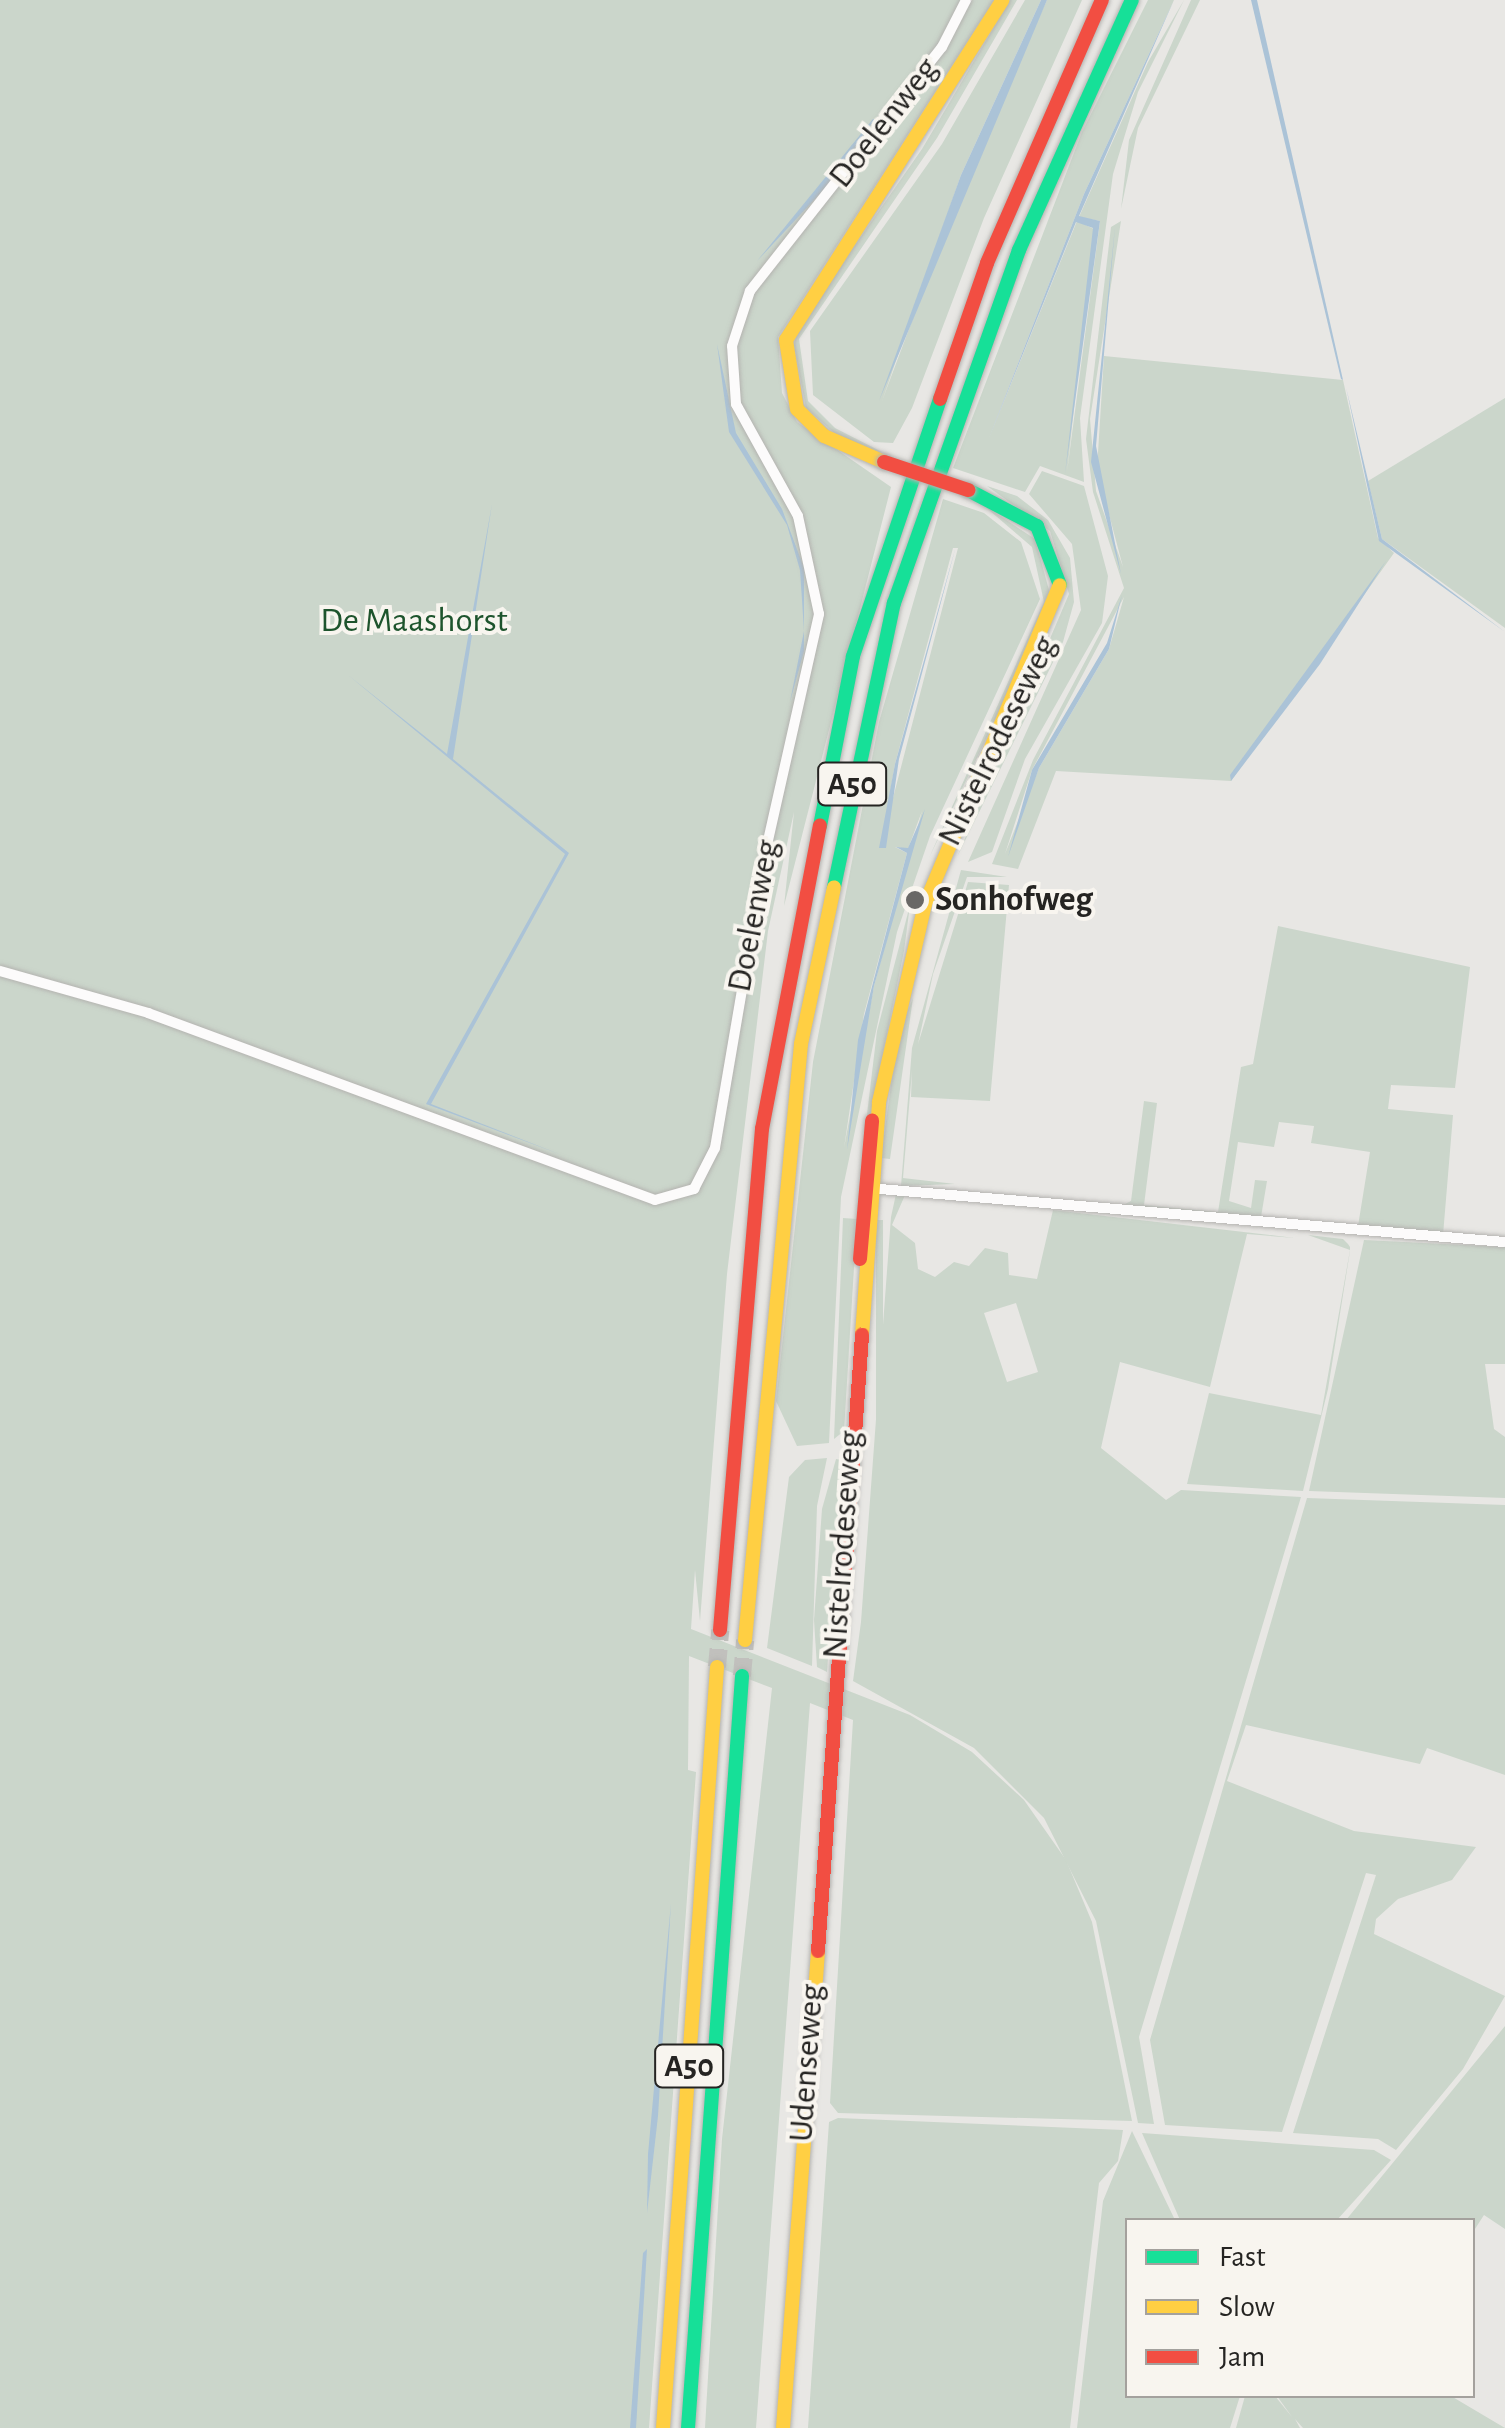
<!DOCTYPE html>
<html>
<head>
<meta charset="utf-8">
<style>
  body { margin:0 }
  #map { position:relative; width:1505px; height:2428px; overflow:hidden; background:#e8e7e4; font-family:"Alegreya Sans",sans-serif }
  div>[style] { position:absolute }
  .green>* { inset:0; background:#cbd6cb; transform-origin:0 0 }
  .water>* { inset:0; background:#abc3d7 }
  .highway-tunnel>* { height:18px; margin-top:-9px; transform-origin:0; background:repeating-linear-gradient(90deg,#c1c0bd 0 18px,transparent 0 27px) }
  .roads { filter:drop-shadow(0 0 2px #b4b3b0) drop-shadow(0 0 2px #b4b3b0) }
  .street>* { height:10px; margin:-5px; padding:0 5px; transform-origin:5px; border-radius:5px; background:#fcfbfb }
  .fast>* { height:14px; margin:-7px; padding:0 7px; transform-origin:7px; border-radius:7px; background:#16e098 }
  .slow>* { height:14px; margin:-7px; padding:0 7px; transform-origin:7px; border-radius:7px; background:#ffcf43 }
  .jam>* { height:14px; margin:-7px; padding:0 7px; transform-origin:7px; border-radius:7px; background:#f24e42 }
  .bridges { filter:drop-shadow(0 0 2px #b4b3b0) drop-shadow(0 0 2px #b4b3b0) }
  .jam-bridge>* { height:14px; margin:-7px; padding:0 7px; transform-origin:7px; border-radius:7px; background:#f24e42 }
  .dots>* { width:28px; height:28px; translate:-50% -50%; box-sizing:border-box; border:5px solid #f8f5ef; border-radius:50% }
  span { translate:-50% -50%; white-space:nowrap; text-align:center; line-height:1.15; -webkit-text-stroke:8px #f8f5ef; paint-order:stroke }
  .shield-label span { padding:2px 8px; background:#f8f5ef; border:2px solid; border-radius:8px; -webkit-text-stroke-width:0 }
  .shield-label { font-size:32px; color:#252422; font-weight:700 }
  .street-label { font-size:35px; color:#252422 }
  .park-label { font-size:35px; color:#1e542d }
  .poi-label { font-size:35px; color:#252422; font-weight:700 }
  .left { translate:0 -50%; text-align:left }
  .legend { position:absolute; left:1125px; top:2218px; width:350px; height:180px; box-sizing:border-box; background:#f8f5ef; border:2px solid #a4a19d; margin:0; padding:12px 18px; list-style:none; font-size:30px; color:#252422 }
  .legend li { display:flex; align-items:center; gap:20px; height:50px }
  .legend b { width:50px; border:2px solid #a4a19d }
</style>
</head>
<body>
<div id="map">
  <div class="green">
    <div style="clip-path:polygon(0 0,969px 0,910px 103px,972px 0,994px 0,778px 337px,782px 393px,797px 422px,891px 487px,784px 906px,794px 812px,768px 931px,727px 1274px,700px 1621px,695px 1570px,691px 1629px,910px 1715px,972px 1752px,1024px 1800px,1066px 1860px,1092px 1922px,1132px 2121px,838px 2113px,830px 2103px,853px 1720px,810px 1703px,756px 2428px,705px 2428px,722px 2139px,772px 1688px,689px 1656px,688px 1770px,696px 1772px,649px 2428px,0 2428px)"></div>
    <div style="clip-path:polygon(1010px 0,1017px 0,937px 138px,799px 339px,808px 401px,835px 428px,882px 452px,872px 451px,839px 437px,806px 408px,794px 345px,798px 327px,922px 149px)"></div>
    <div style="clip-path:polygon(1025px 0,1041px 0,961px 175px,882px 401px,969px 169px,1047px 0,1082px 0,984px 218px,912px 408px,893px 443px,874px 442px,813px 395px,810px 331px,942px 144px)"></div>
    <div style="clip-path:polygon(1148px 0,1174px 0,1084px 194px,989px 438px,1077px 221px,1094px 229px,1067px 472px,1100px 221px,1079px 217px,1148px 62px,1184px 0,1138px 92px,1113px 174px,1080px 418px,1084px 482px,1040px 466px,1025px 492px,953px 468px,1082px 132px)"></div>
    <div style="clip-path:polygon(1191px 0,1200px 0,1138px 128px,1121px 209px,1129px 140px)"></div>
    <div style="clip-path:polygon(evenodd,1121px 221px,1090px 419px,1096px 491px,1123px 567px,1097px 469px,1104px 356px,1343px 380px,1378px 538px,1394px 553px,1231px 781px,1056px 771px,1018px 869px,992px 864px,1033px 760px,1124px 588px,1093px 492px,1086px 439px,1111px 227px,1121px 221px,1124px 597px,1109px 649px,1039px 768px,1005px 854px,1032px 770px,1124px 597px)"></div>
    <div style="clip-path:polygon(1505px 398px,1505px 628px,1382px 539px,1368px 481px)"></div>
    <div style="clip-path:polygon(1042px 471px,1084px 486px,1108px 576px,1102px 623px,1025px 759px,992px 852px,968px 862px,1081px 610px,1072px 544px,1029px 494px)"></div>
    <div style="clip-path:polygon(987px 486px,1017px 496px,1048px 520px,1070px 558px,1074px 602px,1063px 642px,957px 857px,1069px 594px,1050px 531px)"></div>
    <div style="clip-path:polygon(evenodd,943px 499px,984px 513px,1021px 542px,1040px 599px,930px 836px,897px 932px,841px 1197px,829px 1443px,797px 1446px,776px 1401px,813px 1062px,879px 722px,943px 499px,953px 548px,958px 548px,881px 844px,895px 764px,953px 548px,943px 499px,922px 811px,874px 986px,844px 1148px,864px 1014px,907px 853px,895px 847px,908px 849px,922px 811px)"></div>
    <div style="clip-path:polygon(982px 504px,1035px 539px,1052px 601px,929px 858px,1044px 602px,1032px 547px)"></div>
    <div style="clip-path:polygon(961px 870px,1007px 877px,967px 877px,933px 974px,918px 1044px,968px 882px,1009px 885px,990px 1101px,911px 1097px,912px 1071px,903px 1178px,955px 1184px,901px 1186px,912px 1048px)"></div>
    <div style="clip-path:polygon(910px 905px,904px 951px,862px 1156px,877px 1031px)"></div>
    <div style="clip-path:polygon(1278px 926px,1470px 967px,1455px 1088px,1391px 1085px,1388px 1109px,1453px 1115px,1443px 1235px,1358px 1226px,1370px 1152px,1311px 1143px,1314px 1126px,1279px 1122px,1274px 1147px,1238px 1142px,1229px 1201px,1251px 1208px,1255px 1180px,1267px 1181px,1261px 1217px,1119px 1207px,1131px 1201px,1144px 1101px,1157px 1103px,1144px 1205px,1218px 1212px,1241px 1067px,1253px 1064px)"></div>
    <div style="clip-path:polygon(913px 998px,890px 1159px,881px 1158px,898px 1034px)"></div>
    <div style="clip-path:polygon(evenodd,896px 1194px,905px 1195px,892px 1225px,915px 1243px,918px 1269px,935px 1277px,954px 1262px,969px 1266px,985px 1248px,1008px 1253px,1009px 1275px,1037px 1279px,1053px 1210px,1295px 1238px,1247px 1234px,1210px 1387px,1120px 1362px,1101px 1448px,1166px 1500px,1181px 1490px,1301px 1497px,1139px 2037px,1154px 2124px,1138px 2123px,1096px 1921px,1044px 1818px,974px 1748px,853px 1681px,861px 1622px,891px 1217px,896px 1194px,1016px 1303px,1038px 1372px,1007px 1382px,984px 1313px,1016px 1303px)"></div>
    <div style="clip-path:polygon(843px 1218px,857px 1219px,844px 1431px,834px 1439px)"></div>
    <div style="left:876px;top:1220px;width:7px;height:458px"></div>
    <div style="clip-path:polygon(1308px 1235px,1343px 1239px,1348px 1244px,1350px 1247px,1350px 1251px,1328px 1389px,1303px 1491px,1187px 1484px,1209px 1393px,1321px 1415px,1350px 1250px)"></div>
    <div style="clip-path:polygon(1364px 1240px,1505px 1247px,1505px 1364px,1485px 1364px,1494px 1429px,1505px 1437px,1505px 1498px,1309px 1491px)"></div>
    <div style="clip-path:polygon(827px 1458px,817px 1506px,812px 1666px,767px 1648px,789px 1477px,805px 1460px)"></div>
    <div style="clip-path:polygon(836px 1459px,842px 1460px,827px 1672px,817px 1667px,814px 1620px,822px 1509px)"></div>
    <div style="clip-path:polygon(1307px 1498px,1505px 1505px,1505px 1775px,1427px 1748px,1420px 1764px,1246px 1725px,1227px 1781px,1354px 1831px,1476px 1847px,1452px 1880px,1398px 1899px,1376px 1919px,1374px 1934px,1505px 1996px,1463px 2069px,1396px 2150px,1378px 2139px,1293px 2133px,1376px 1875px,1366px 1873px,1282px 2132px,1165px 2125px,1150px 2040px)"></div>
    <div style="clip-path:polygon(1505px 2026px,1505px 2229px,1484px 2215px,1473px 2232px,1472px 2220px,1346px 2220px)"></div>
    <div style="clip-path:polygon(838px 2118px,1123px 2130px,1118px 2161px,1099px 2183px,1070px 2428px,808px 2428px,829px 2122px)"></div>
    <div style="clip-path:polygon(1132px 2131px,1175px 2220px,1128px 2220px,1128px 2396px,1240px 2396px,1230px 2428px,1077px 2428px,1103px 2201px)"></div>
    <div style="clip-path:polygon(1142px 2133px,1374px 2150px,1391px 2160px,1337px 2220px,1180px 2220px)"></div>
    <div style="clip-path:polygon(1245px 2396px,1275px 2396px,1292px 2417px,1277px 2396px,1451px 2396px,1505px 2428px,1303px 2428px,1295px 2419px,1300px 2428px,1236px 2428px)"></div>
  </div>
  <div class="water">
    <div style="clip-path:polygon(1041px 0,1047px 0,879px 401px,961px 175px)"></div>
    <div style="clip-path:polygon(1174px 0,1079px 216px,1100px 221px,1065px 474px,1093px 228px,1076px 222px,989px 438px,1084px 194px)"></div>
    <div style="clip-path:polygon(1251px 0,1257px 0,1343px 380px,1341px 379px)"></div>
    <div style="clip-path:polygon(875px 119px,828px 185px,757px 261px,873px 119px)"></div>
    <div style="clip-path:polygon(1115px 227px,1096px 446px,1121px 574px,1091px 462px)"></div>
    <div style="clip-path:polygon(717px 344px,736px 433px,782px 509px,804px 568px,804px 651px,790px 702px,804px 631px,800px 570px,787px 525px,729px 432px)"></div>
    <div style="clip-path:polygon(1346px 387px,1382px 539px,1505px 632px,1379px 541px)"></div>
    <div style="clip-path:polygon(492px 504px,453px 759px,569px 853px,431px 1104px,562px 1155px,426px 1104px,565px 854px,348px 675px,447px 754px)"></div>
    <div style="clip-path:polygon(956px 546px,899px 759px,886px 848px,879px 848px,895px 764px)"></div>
    <div style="clip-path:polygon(1386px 561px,1320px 664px,1231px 781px,1230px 775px)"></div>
    <div style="clip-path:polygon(1122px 595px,1109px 649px,1039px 768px,1008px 857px,1032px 770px,1107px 643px)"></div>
    <div style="clip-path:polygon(925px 809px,874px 986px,847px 1150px,858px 1040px,907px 853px,896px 847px,908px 848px)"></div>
    <div style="clip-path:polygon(671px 1903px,658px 2116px,647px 2213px,648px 2154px)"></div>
    <div style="clip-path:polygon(647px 2249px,636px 2428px,630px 2428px,643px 2253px)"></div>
  </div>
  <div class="highway-tunnel">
    <div style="left:717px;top:1667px;width:37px;rotate:-85deg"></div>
    <div style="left:742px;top:1676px;width:36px;rotate:-85deg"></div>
  </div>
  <div class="roads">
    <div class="street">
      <div style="left:0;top:971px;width:154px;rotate:15.8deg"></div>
      <div style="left:148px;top:1013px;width:540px;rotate:20.25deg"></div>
      <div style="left:655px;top:1200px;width:41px;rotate:-15.8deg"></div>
      <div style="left:694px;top:1189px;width:46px;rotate:-62.9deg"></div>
      <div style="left:715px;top:1148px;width:307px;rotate:-80.3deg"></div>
      <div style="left:767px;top:845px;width:237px;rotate:-77.3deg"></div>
      <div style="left:819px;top:614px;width:100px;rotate:-102.1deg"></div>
      <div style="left:798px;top:516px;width:128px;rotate:-119deg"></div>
      <div style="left:736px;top:404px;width:58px;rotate:-93.9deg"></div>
      <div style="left:732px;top:346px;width:58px;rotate:-71.9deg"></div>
      <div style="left:750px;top:291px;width:310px;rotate:-51.8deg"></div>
      <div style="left:942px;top:47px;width:53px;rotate:-62.9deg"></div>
      <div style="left:868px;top:1188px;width:639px;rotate:4.85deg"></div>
    </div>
    <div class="fast">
      <div style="left:968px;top:490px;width:78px;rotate:27.6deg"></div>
      <div style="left:1037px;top:526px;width:63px;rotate:68.7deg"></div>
      <div style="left:820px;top:826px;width:173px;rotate:-79deg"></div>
      <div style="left:853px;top:656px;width:271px;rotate:-71.3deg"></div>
      <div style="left:834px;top:887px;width:290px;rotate:-78.1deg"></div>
      <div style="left:894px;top:603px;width:374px;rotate:-70.5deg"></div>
      <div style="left:1019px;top:250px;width:274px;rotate:-65.7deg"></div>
      <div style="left:688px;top:2428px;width:754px;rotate:-85.89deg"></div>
    </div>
    <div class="slow">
      <div style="left:884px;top:462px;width:65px;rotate:-156.6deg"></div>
      <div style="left:824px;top:436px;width:38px;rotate:-135deg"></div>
      <div style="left:797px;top:409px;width:70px;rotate:-99.1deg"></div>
      <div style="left:786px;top:340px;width:403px;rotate:-57.5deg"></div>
      <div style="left:862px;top:1335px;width:234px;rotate:-85.8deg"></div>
      <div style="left:879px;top:1102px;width:203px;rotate:-76.9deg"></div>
      <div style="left:925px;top:904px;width:346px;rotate:-67.1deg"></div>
      <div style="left:745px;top:1640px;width:599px;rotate:-84.63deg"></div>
      <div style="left:801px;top:1044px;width:160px;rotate:-78.1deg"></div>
      <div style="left:663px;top:2428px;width:763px;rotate:-85.94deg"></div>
      <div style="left:783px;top:2428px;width:478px;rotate:-85.8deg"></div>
    </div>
    <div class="jam">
      <div style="left:940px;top:399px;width:144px;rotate:-70.9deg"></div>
      <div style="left:987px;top:263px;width:287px;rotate:-66.4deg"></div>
      <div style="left:860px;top:1259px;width:139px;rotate:-85deg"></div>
      <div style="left:720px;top:1630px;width:503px;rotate:-85.21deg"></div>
      <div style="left:762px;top:1129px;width:309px;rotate:-79.2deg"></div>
      <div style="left:818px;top:1951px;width:618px;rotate:-85.91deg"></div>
    </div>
  </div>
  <div class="bridges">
    <div class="jam-bridge">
      <div style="left:884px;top:462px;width:89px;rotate:18.4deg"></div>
    </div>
  </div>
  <div class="dots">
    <div style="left:915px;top:900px;background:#696866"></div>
  </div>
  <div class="shield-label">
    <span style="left:852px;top:784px">A50</span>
    <span style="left:689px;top:2066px">A50</span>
  </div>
  <div class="street-label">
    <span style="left:884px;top:123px;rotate:-52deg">Doelenweg</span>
    <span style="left:998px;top:741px;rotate:-64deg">Nistelrodeseweg</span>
    <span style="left:754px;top:916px;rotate:-79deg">Doelenweg</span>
    <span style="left:843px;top:1545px;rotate:-86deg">Nistelrodeseweg</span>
    <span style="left:807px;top:2063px;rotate:-86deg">Udenseweg</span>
  </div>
  <div class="park-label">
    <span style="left:414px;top:621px">De Maashorst</span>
  </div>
  <div class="poi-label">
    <span class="left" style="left:935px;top:900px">Sonhofweg</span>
  </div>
  <ul class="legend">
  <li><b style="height:12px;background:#16e098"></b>Fast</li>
  <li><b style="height:12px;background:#ffcf43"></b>Slow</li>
  <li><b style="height:12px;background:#f24e42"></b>Jam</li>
  </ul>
</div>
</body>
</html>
